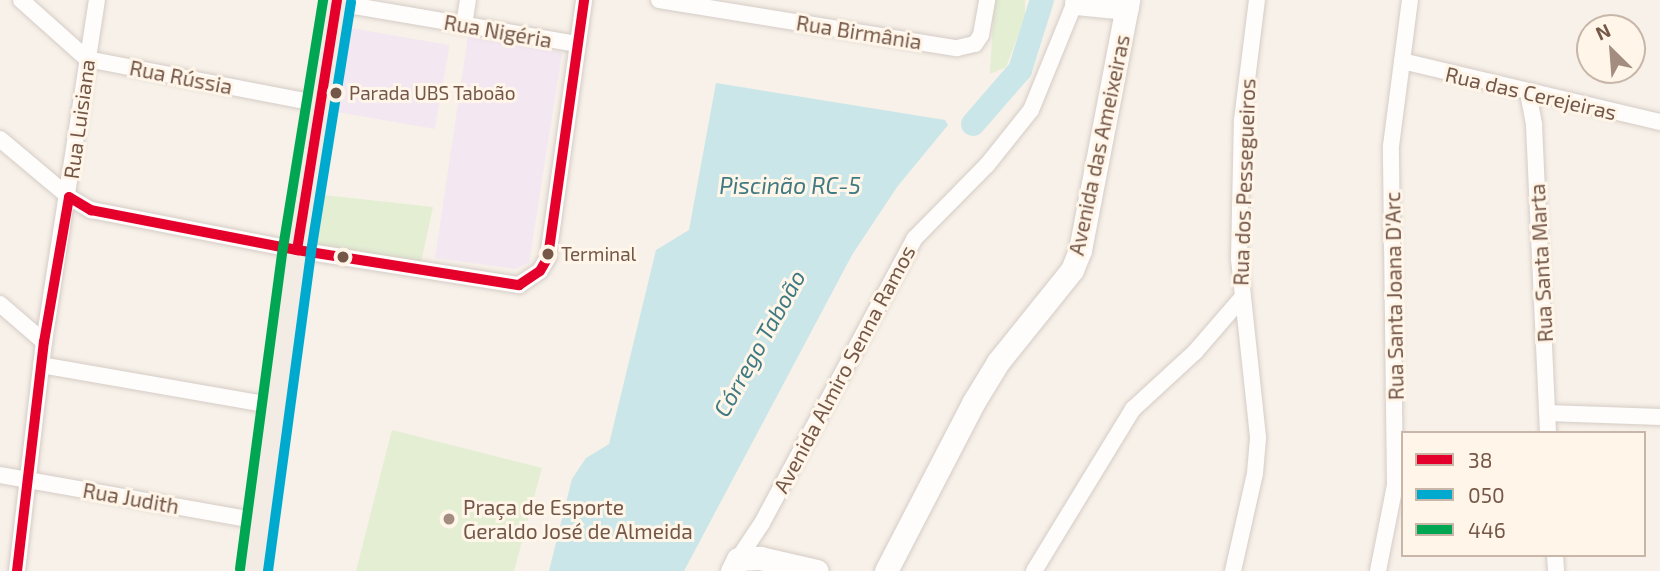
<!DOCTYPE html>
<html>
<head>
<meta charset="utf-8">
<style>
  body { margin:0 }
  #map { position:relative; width:1660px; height:571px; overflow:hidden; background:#f7f1e9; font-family:"Exo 2",sans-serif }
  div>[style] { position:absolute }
  .education>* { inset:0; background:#f3e7f2; transform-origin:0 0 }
  .green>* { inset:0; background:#e3eed3 }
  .water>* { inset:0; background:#cae6e8 }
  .river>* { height:24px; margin:-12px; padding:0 12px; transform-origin:12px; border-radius:12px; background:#cae6e8 }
  .roads { filter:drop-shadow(0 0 2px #d5ccc6) drop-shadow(0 0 2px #d5ccc6) }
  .street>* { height:16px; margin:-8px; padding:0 8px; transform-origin:8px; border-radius:8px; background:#fefdfc }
  .secondary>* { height:23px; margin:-11.5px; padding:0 11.5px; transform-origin:11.5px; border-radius:11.5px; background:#fefdfc }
  .primary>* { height:26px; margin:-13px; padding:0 13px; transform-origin:13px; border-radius:13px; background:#f2ece4 }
  .bus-1>* { height:10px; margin:-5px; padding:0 5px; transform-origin:5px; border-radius:5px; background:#e4002b }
  .bus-2>* { height:10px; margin:-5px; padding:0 5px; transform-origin:5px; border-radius:5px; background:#00a9ce }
  .bus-3>* { height:10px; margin:-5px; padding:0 5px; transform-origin:5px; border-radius:5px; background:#00a651 }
  .dots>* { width:19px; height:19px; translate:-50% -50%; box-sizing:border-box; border:4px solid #fff6e9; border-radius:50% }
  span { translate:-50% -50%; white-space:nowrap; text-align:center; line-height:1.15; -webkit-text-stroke:6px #fff6e9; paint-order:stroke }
  .bus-label { font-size:19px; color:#755748 }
  .left { translate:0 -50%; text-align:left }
  .street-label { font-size:21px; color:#755748 }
  .poi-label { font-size:21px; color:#755748 }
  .water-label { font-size:23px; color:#3f7a83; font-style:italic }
  .legend { position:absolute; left:1401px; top:431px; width:245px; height:126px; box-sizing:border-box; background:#fff6e9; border:2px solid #c8b6a9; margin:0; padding:9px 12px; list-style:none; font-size:21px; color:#755748 }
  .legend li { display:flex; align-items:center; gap:14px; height:35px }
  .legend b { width:35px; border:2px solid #c8b6a9 }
  .north { position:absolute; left:1576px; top:14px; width:70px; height:70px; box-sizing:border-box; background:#fff6e9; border:2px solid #c8b6a9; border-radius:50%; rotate:335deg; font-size:19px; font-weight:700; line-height:28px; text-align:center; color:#755748 }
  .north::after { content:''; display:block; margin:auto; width:24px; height:32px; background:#a28d80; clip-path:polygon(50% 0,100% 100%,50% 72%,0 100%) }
</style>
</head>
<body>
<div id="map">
  <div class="education">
    <div style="left:351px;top:28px;width:100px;height:85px;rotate:10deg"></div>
    <div style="clip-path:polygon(468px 37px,562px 53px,529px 263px,515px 269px,435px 258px)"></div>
  </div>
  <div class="green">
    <div style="clip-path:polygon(994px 0,1025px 0,1025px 17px,1006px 67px,990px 74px)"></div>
    <div style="clip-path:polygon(323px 195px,433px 207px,421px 262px,315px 244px)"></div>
    <div style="clip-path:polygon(392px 430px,542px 468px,514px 571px,356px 571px)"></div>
  </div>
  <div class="water">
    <div style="clip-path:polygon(716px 83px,945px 120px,948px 125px,897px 187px,852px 255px,684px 571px,549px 571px,572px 479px,586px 458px,609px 444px,656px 250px,689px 230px)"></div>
  </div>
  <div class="river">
    <div style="left:973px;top:124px;width:72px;rotate:-49deg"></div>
    <div style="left:1020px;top:70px;width:73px;rotate:-72.6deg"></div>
  </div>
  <div class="roads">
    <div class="street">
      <div style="left:21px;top:0;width:89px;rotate:41.8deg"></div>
      <div style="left:87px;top:59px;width:237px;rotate:10.9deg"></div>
      <div style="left:659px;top:0;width:302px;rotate:9.2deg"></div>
      <div style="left:957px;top:48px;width:18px;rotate:-13deg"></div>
      <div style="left:975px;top:44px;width:11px;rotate:-56deg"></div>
      <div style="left:981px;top:35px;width:36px;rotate:-80deg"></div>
      <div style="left:337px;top:3px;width:243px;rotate:9.7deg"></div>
      <div style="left:464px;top:25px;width:25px;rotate:-81deg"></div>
      <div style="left:1402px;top:61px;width:265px;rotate:13.3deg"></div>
      <div style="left:1528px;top:93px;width:33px;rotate:79deg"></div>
      <div style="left:1534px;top:125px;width:308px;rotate:87.4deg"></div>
      <div style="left:0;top:139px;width:90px;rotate:40deg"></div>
      <div style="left:69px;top:197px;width:26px;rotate:31deg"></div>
      <div style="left:91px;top:210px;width:210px;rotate:11deg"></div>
      <div style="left:297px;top:250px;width:225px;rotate:9deg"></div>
      <div style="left:519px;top:285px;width:25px;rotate:-34deg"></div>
      <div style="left:540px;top:271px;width:16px;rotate:-60deg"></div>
      <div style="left:548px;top:257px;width:260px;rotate:-82deg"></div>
      <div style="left:0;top:304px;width:58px;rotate:40.8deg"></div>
      <div style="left:41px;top:365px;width:240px;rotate:9.9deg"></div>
      <div style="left:1548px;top:413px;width:112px;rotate:2deg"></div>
      <div style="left:0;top:475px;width:267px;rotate:10.1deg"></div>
      <div style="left:1555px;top:555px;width:16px;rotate:86deg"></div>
      <div style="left:738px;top:559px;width:43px;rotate:-56.3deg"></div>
      <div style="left:762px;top:523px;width:322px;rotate:-61.8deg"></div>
      <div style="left:914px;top:239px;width:104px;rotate:-45.4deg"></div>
      <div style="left:987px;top:165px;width:70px;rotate:-51.3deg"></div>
      <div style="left:1031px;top:110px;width:119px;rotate:-67.8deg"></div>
      <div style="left:17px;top:571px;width:231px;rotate:-83.3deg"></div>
      <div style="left:44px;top:342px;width:346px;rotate:-81.2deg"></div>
      <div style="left:1034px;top:571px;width:190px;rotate:-58.6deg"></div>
      <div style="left:1133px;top:409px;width:84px;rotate:-42.6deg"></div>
      <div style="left:1195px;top:352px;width:69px;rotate:-49.1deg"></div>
      <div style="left:1233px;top:571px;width:100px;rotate:-77.3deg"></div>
      <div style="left:1255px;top:473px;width:36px;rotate:-85deg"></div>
      <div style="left:1258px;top:437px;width:180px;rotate:-96.1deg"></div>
      <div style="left:1239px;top:258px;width:138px;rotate:-88.8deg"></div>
      <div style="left:1242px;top:120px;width:121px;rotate:-82.9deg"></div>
      <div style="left:1378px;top:571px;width:88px;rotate:-78.8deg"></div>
      <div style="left:1395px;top:485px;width:339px;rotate:-90.7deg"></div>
      <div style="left:1391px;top:146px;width:147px;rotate:-82.6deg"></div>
    </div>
    <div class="secondary">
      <div style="left:1076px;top:3px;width:51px;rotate:5.6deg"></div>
      <div style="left:732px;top:571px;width:13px;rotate:-63deg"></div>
      <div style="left:738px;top:559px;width:22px;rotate:-3deg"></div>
      <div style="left:760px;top:558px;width:58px;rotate:12.8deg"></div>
      <div style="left:886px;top:571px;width:189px;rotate:-62.6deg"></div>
      <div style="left:973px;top:403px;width:48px;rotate:-58.6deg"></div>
      <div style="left:998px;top:362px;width:118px;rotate:-51.2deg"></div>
      <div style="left:1072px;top:270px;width:22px;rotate:-68deg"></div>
      <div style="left:1080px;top:250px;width:255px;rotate:-79.1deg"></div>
    </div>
    <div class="primary">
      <div style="left:254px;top:571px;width:324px;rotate:-82.4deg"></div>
      <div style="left:297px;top:250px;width:253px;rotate:-80.9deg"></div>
    </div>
  </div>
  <div class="bus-1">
    <div style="left:297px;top:250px;width:253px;rotate:-80.9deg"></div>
    <div style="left:17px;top:571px;width:231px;rotate:-83.3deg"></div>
    <div style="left:44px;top:342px;width:147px;rotate:-80.2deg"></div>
    <div style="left:69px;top:197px;width:26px;rotate:31deg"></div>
    <div style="left:91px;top:210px;width:210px;rotate:11deg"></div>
    <div style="left:297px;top:250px;width:225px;rotate:9deg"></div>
    <div style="left:519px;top:285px;width:25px;rotate:-34deg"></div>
    <div style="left:540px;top:271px;width:16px;rotate:-60deg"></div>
    <div style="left:548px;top:257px;width:260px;rotate:-82deg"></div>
  </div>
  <div class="bus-2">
    <div style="left:268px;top:571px;width:322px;rotate:-82.3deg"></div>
    <div style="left:311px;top:252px;width:253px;rotate:-80.9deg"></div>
  </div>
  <div class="bus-3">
    <div style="left:240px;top:569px;width:324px;rotate:-82.4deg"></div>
    <div style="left:283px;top:248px;width:251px;rotate:-80.8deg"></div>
  </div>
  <div class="dots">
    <div style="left:336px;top:93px;background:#755748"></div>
    <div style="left:548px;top:254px;background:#755748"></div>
    <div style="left:343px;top:257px;background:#755748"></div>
    <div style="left:449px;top:519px;background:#a28d80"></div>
  </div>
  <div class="bus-label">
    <span class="left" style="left:349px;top:93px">Parada UBS Taboão</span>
    <span class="left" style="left:561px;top:254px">Terminal</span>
  </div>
  <div class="street-label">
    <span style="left:498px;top:31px;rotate:10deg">Rua Nigéria</span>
    <span style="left:859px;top:32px;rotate:9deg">Rua Birmânia</span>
    <span style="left:181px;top:77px;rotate:11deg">Rua Rússia</span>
    <span style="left:1531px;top:93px;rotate:13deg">Rua das Cerejeiras</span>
    <span style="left:79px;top:119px;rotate:-82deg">Rua Luisiana</span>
    <span style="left:1099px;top:145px;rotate:-78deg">Avenida das Ameixeiras</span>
    <span style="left:1244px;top:182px;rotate:-88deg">Rua dos Pessegueiros</span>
    <span style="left:1541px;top:263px;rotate:-93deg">Rua Santa Marta</span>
    <span style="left:1394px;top:296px;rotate:-91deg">Rua Santa Joana D'Arc</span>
    <span style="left:844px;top:369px;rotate:-62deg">Avenida Almiro Senna Ramos</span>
    <span style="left:131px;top:498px;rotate:10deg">Rua Judith</span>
  </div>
  <div class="poi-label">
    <span class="left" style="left:463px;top:519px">Praça de Esporte<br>Geraldo José de Almeida</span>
  </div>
  <div class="water-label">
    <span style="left:790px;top:185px">Piscinão RC-5</span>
    <span style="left:759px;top:343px;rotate:-61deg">Córrego Taboão</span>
  </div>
  <ul class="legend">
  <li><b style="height:9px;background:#e4002b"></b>38</li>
  <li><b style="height:9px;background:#00a9ce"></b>050</li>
  <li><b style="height:9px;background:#00a651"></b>446</li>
  </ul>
  <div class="north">N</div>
</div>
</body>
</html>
